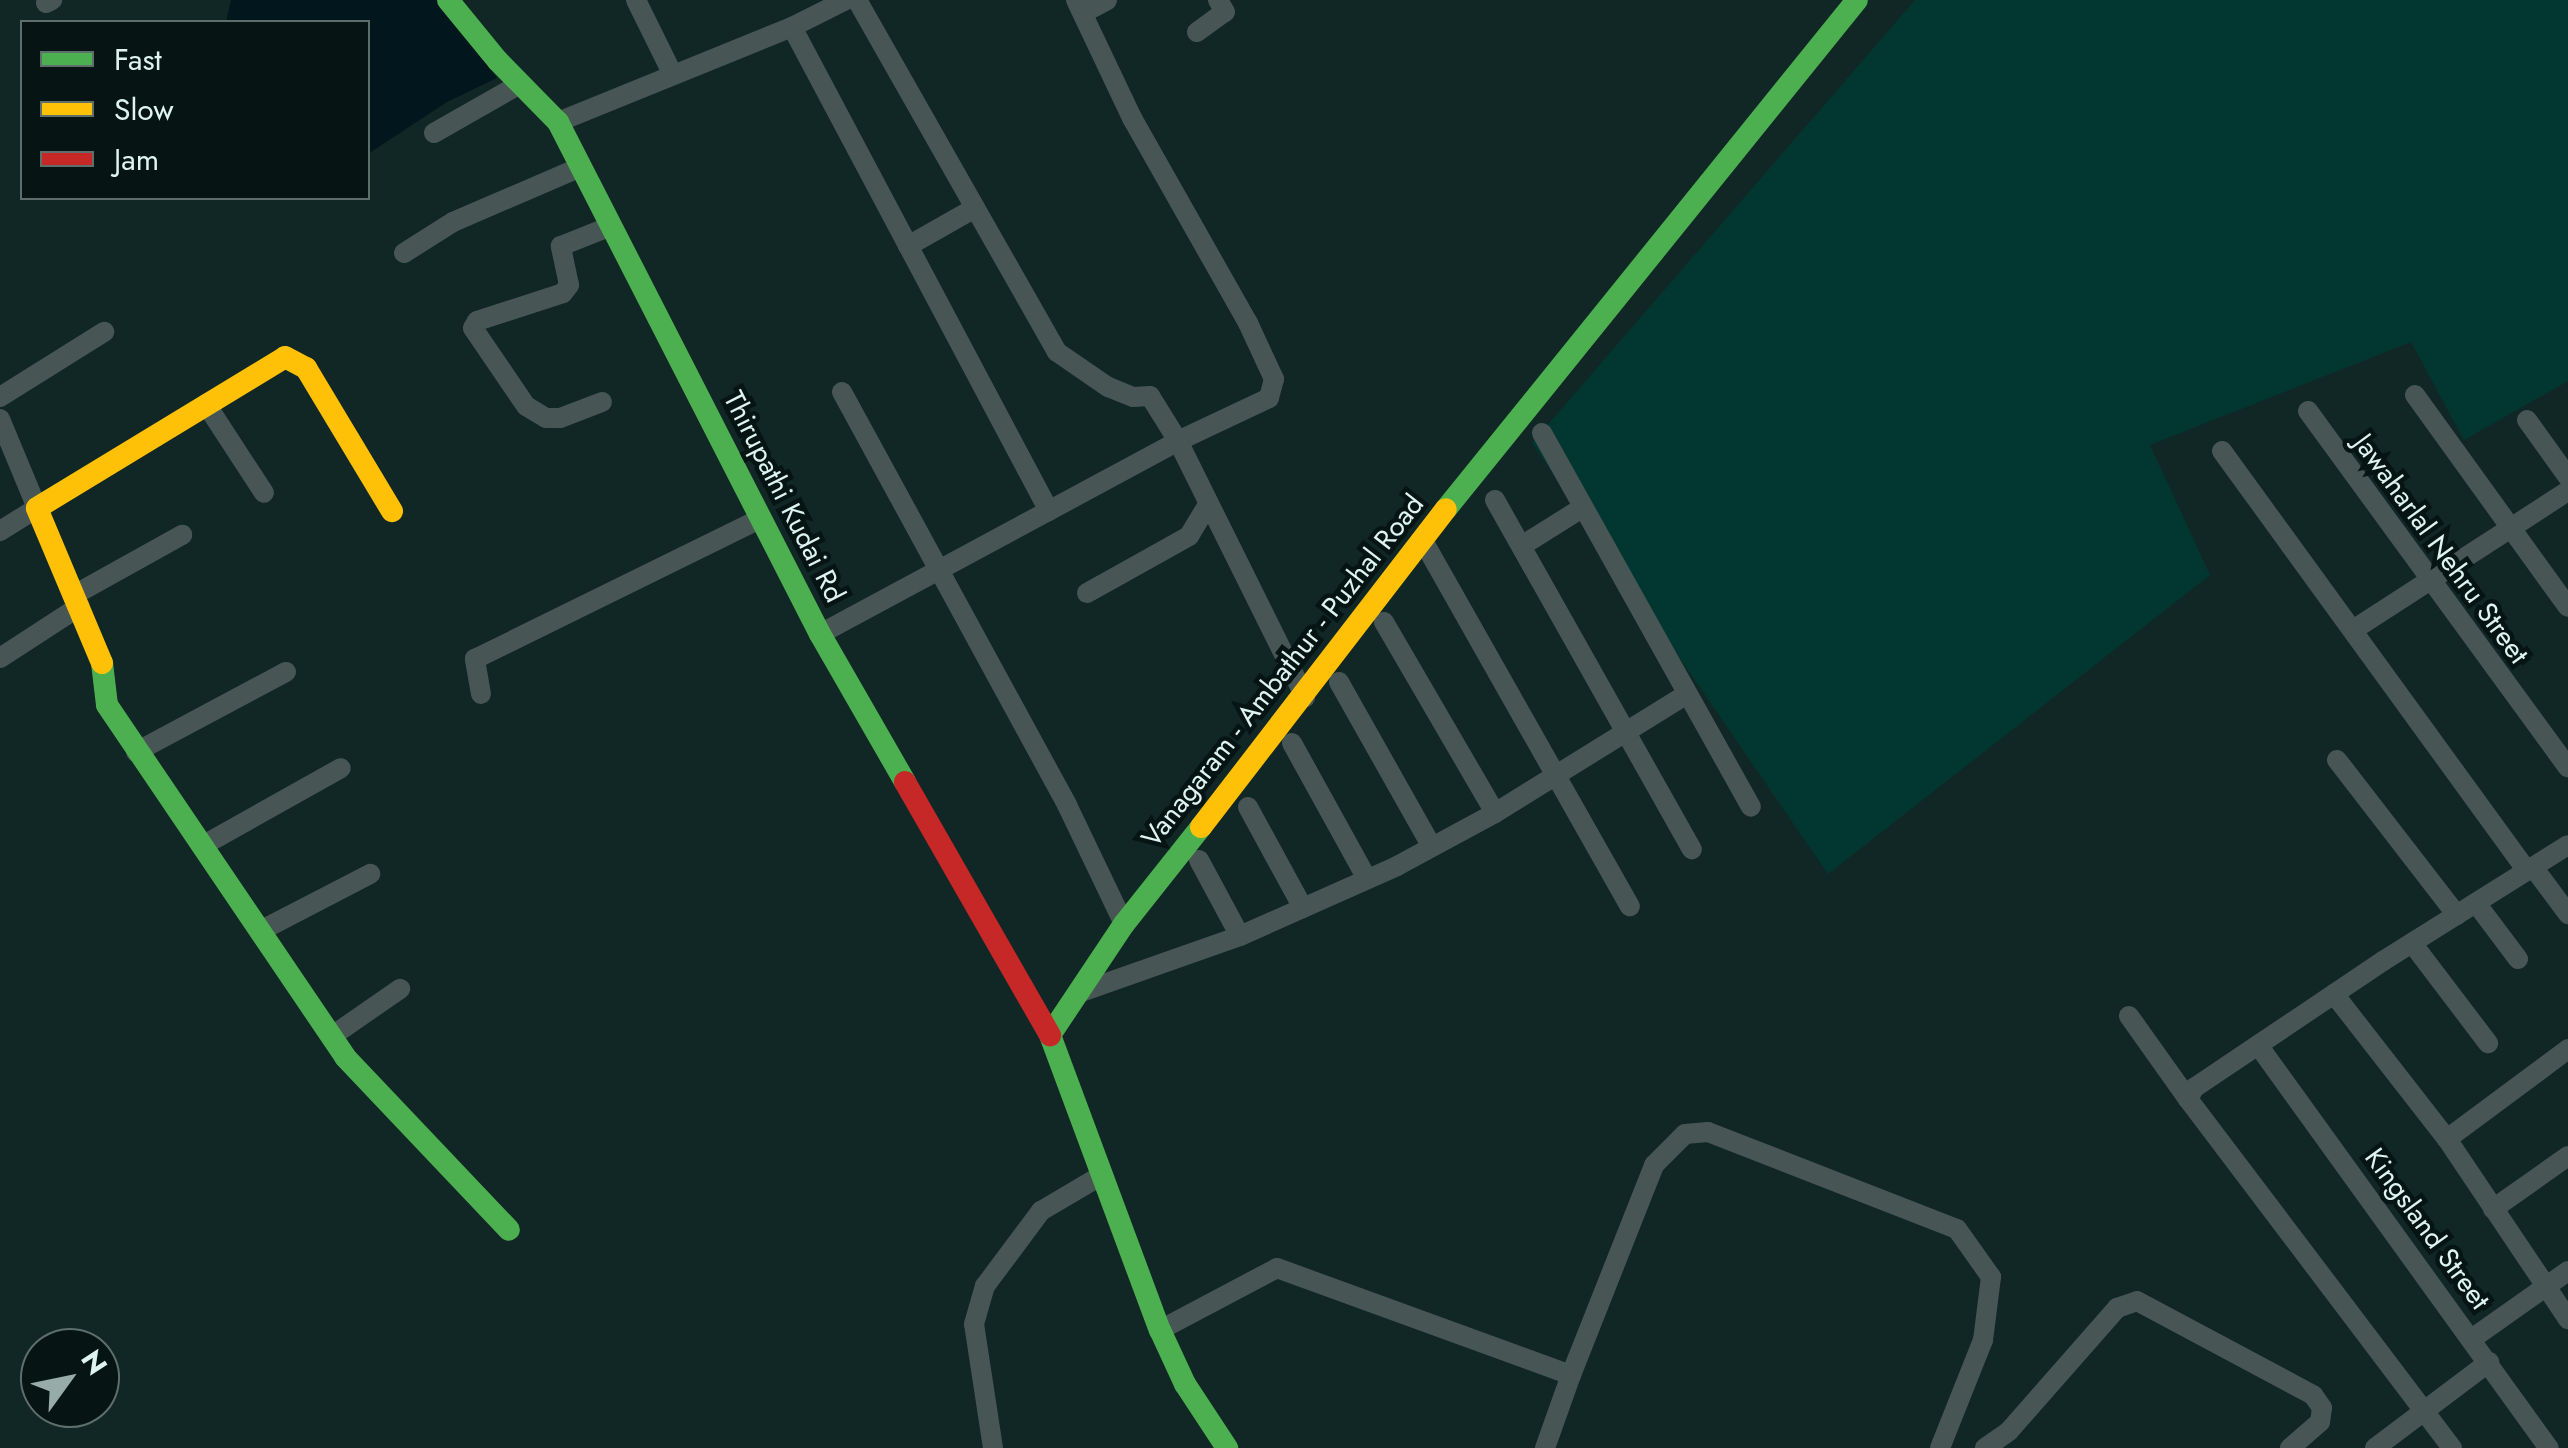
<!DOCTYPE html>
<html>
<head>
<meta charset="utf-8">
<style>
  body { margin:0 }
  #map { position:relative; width:2568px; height:1448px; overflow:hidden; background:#112725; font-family:Jost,sans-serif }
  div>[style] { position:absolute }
  .built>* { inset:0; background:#023731 }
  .water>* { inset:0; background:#02171d }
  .street>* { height:20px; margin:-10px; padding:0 10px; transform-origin:10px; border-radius:10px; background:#485555 }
  .fast>* { height:22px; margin:-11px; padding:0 11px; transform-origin:11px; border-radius:11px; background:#4caf50 }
  .slow>* { height:22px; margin:-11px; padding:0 11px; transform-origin:11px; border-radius:11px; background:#ffc107 }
  .jam>* { height:22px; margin:-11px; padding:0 11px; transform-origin:11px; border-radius:11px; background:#c62828 }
  span { translate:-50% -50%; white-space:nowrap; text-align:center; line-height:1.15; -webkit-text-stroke:9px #061513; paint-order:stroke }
  .street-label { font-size:28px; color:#dff4f0 }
  .legend { position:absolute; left:20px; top:20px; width:350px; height:180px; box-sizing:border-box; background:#061513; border:2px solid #5d6e6b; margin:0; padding:12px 18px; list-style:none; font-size:30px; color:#dff4f0 }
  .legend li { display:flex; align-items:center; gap:20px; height:50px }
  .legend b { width:50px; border:2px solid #5d6e6b }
  .north { position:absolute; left:20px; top:1328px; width:100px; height:100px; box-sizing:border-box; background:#061513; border:2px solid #5d6e6b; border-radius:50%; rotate:57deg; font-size:28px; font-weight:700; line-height:40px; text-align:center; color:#dff4f0 }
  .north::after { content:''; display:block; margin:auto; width:35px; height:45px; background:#97aca9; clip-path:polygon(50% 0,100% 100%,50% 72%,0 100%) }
</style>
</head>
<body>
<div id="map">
  <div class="built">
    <div style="clip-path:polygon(1915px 0,2568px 0,2568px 381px,2464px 440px,2411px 342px,2150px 445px,2210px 575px,1828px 874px,1532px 443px)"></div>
  </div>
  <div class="water">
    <div style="clip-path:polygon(231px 0,440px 0,497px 78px,447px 102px,368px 154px,368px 22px,226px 22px)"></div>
  </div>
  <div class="street">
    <div style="left:636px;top:0;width:81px;rotate:63.7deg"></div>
    <div style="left:1076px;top:0;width:131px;rotate:64.6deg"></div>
    <div style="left:1132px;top:118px;width:236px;rotate:60.5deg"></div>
    <div style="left:1248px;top:323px;width:62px;rotate:65.1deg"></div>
    <div style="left:1274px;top:379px;width:20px;rotate:105deg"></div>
    <div style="left:1269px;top:398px;width:101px;rotate:154.7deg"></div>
    <div style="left:1178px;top:441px;width:286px;rotate:63.6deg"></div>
    <div style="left:46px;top:3px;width:7px;rotate:-27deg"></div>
    <div style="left:1083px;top:13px;width:27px;rotate:-28deg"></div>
    <div style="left:792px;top:27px;width:548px;rotate:62.03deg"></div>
    <div style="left:1197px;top:32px;width:34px;rotate:-36deg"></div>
    <div style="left:1225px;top:12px;width:14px;rotate:-120deg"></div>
    <div style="left:558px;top:122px;width:253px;rotate:-22.1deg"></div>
    <div style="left:792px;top:27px;width:60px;rotate:-26.6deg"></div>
    <div style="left:434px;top:133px;width:99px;rotate:-29.7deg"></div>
    <div style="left:908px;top:246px;width:77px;rotate:-29.6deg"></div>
    <div style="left:404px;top:253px;width:58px;rotate:-32.3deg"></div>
    <div style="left:453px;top:222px;width:139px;rotate:-23.3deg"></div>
    <div style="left:842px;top:392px;width:470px;rotate:61.4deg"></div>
    <div style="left:1067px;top:805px;width:132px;rotate:64.4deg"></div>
    <div style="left:2415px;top:395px;width:261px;rotate:54.2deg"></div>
    <div style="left:0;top:397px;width:123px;rotate:-32deg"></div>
    <div style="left:602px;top:402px;width:45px;rotate:159.1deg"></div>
    <div style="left:560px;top:418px;width:14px;rotate:180deg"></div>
    <div style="left:546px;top:418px;width:23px;rotate:-149deg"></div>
    <div style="left:526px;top:406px;width:94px;rotate:-124.2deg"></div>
    <div style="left:473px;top:328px;width:8px;rotate:-60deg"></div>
    <div style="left:477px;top:321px;width:90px;rotate:-18deg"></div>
    <div style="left:563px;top:293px;width:10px;rotate:-53deg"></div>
    <div style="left:569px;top:285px;width:40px;rotate:-102deg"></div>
    <div style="left:561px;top:246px;width:54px;rotate:-21.8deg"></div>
    <div style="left:206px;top:404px;width:106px;rotate:56.9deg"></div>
    <div style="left:2308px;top:411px;width:441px;rotate:53.9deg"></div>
    <div style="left:0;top:419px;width:96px;rotate:67.4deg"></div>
    <div style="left:37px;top:508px;width:44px;rotate:148.1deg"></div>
    <div style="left:2527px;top:420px;width:70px;rotate:54.3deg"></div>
    <div style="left:1542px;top:433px;width:428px;rotate:60.8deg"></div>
    <div style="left:2222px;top:451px;width:519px;rotate:54.01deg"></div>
    <div style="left:1495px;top:500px;width:401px;rotate:60.6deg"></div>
    <div style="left:1422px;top:539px;width:422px;rotate:60.5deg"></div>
    <div style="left:1523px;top:545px;width:70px;rotate:-32.1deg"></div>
    <div style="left:1087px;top:593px;width:117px;rotate:-29.2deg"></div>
    <div style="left:1189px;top:536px;width:37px;rotate:-59deg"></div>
    <div style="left:74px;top:595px;width:124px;rotate:-29.1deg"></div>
    <div style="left:1384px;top:622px;width:221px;rotate:59.8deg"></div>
    <div style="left:2353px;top:630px;width:256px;rotate:-32.9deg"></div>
    <div style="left:820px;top:634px;width:407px;rotate:-28.3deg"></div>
    <div style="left:1178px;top:441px;width:53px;rotate:-121.9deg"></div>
    <div style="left:1150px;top:396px;width:17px;rotate:177deg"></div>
    <div style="left:1133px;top:397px;width:27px;rotate:-158deg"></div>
    <div style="left:1108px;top:387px;width:62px;rotate:-145.5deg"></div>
    <div style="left:1057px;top:352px;width:405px;rotate:-119.6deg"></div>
    <div style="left:0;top:658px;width:95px;rotate:-33deg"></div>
    <div style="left:1339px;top:682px;width:189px;rotate:60.6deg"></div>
    <div style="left:481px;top:694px;width:36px;rotate:-100deg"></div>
    <div style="left:475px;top:659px;width:319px;rotate:-26.2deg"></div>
    <div style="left:1292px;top:743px;width:155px;rotate:61.1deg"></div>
    <div style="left:136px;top:752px;width:170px;rotate:-28.1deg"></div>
    <div style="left:2337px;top:760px;width:196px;rotate:52.3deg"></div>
    <div style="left:1248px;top:807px;width:115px;rotate:61.4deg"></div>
    <div style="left:202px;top:846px;width:159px;rotate:-29.3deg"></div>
    <div style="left:1199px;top:860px;width:86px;rotate:61.7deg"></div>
    <div style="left:2533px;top:867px;width:59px;rotate:53.3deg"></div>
    <div style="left:2476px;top:903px;width:70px;rotate:53.1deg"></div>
    <div style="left:262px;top:930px;width:122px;rotate:-27.4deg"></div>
    <div style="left:2412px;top:943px;width:126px;rotate:52.8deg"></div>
    <div style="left:1081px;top:992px;width:169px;rotate:-19.4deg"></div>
    <div style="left:1240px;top:936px;width:172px;rotate:-24deg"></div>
    <div style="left:1397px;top:866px;width:111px;rotate:-28.4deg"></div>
    <div style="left:1495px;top:813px;width:226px;rotate:-31.8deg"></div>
    <div style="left:2334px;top:994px;width:184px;rotate:52.1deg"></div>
    <div style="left:2447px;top:1139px;width:217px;rotate:56.1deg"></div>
    <div style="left:2129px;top:1016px;width:102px;rotate:54.6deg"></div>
    <div style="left:332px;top:1036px;width:83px;rotate:-34.7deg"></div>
    <div style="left:2258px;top:1045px;width:497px;rotate:54.2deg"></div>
    <div style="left:2447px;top:1139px;width:151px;rotate:-36.6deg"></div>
    <div style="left:2493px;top:1209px;width:92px;rotate:-35.2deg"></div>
    <div style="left:1160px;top:1330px;width:132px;rotate:-27.9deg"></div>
    <div style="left:1277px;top:1268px;width:313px;rotate:20deg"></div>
    <div style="left:1571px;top:1375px;width:226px;rotate:-68.4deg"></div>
    <div style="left:1654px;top:1165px;width:44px;rotate:-45deg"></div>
    <div style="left:1685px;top:1134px;width:23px;rotate:-5deg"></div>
    <div style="left:1708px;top:1132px;width:267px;rotate:21.3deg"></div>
    <div style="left:1957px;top:1229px;width:59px;rotate:54.7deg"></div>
    <div style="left:1991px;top:1277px;width:64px;rotate:97.2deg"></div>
    <div style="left:1983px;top:1340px;width:116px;rotate:111.7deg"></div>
    <div style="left:2473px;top:1338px;width:116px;rotate:-35.2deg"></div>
    <div style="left:993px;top:1448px;width:125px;rotate:-98.7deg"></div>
    <div style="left:974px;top:1324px;width:40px;rotate:-74deg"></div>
    <div style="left:985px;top:1286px;width:94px;rotate:-53.3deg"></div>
    <div style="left:1041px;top:1211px;width:71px;rotate:-30.5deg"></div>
    <div style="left:1545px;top:1448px;width:77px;rotate:-70.4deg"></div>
    <div style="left:1985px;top:1448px;width:29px;rotate:-35deg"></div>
    <div style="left:2009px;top:1431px;width:164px;rotate:-48.7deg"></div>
    <div style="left:2117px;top:1308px;width:21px;rotate:-19deg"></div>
    <div style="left:2137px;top:1301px;width:200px;rotate:28.1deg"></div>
    <div style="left:2313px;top:1395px;width:16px;rotate:55deg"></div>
    <div style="left:2322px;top:1408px;width:14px;rotate:98deg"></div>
    <div style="left:2320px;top:1422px;width:40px;rotate:139deg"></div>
    <div style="left:2375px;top:1448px;width:143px;rotate:-37deg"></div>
    <div style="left:2452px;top:1448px;width:438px;rotate:-127.1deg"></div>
    <div style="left:2188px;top:1099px;width:13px;rotate:-61deg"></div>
    <div style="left:2194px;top:1088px;width:228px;rotate:-33.9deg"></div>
    <div style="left:2383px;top:961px;width:218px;rotate:-32.1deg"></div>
  </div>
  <div class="fast">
    <div style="left:448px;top:0;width:79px;rotate:50.7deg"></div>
    <div style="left:498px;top:61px;width:86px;rotate:45.5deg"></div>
    <div style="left:558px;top:122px;width:575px;rotate:62.9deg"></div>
    <div style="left:820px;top:634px;width:171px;rotate:60.1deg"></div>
    <div style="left:1446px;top:509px;width:654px;rotate:-51.08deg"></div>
    <div style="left:102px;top:663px;width:42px;rotate:83.2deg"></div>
    <div style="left:107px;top:705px;width:425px;rotate:55.9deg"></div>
    <div style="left:345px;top:1057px;width:238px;rotate:46.5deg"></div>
    <div style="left:1201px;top:827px;width:124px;rotate:128.4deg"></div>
    <div style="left:1124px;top:924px;width:133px;rotate:123.7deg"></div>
    <div style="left:1050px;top:1035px;width:315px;rotate:69.6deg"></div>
    <div style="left:1160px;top:1330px;width:60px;rotate:65.2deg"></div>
    <div style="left:1185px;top:1384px;width:77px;rotate:56.7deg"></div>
  </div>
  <div class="slow">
    <div style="left:102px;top:663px;width:168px;rotate:-112.8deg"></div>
    <div style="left:37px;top:508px;width:290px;rotate:-31.3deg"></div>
    <div style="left:285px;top:357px;width:24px;rotate:28deg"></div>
    <div style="left:306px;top:368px;width:167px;rotate:59deg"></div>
    <div style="left:1201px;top:827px;width:401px;rotate:-52.4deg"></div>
  </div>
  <div class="jam">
    <div style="left:905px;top:782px;width:292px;rotate:60.2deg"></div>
  </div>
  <div class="street-label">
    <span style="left:784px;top:497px;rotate:63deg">Thirupathi Kudai Rd</span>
    <span style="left:2441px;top:549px;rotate:54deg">Jawaharlal Nehru Street</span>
    <span style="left:1283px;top:671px;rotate:-52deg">Vanagaram - Ambathur - Puzhal Road</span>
    <span style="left:2427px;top:1229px;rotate:54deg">Kingsland Street</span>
  </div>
  <ul class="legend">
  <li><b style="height:12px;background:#4caf50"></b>Fast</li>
  <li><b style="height:12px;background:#ffc107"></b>Slow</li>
  <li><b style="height:12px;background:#c62828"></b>Jam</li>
  </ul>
  <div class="north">N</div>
</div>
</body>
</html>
